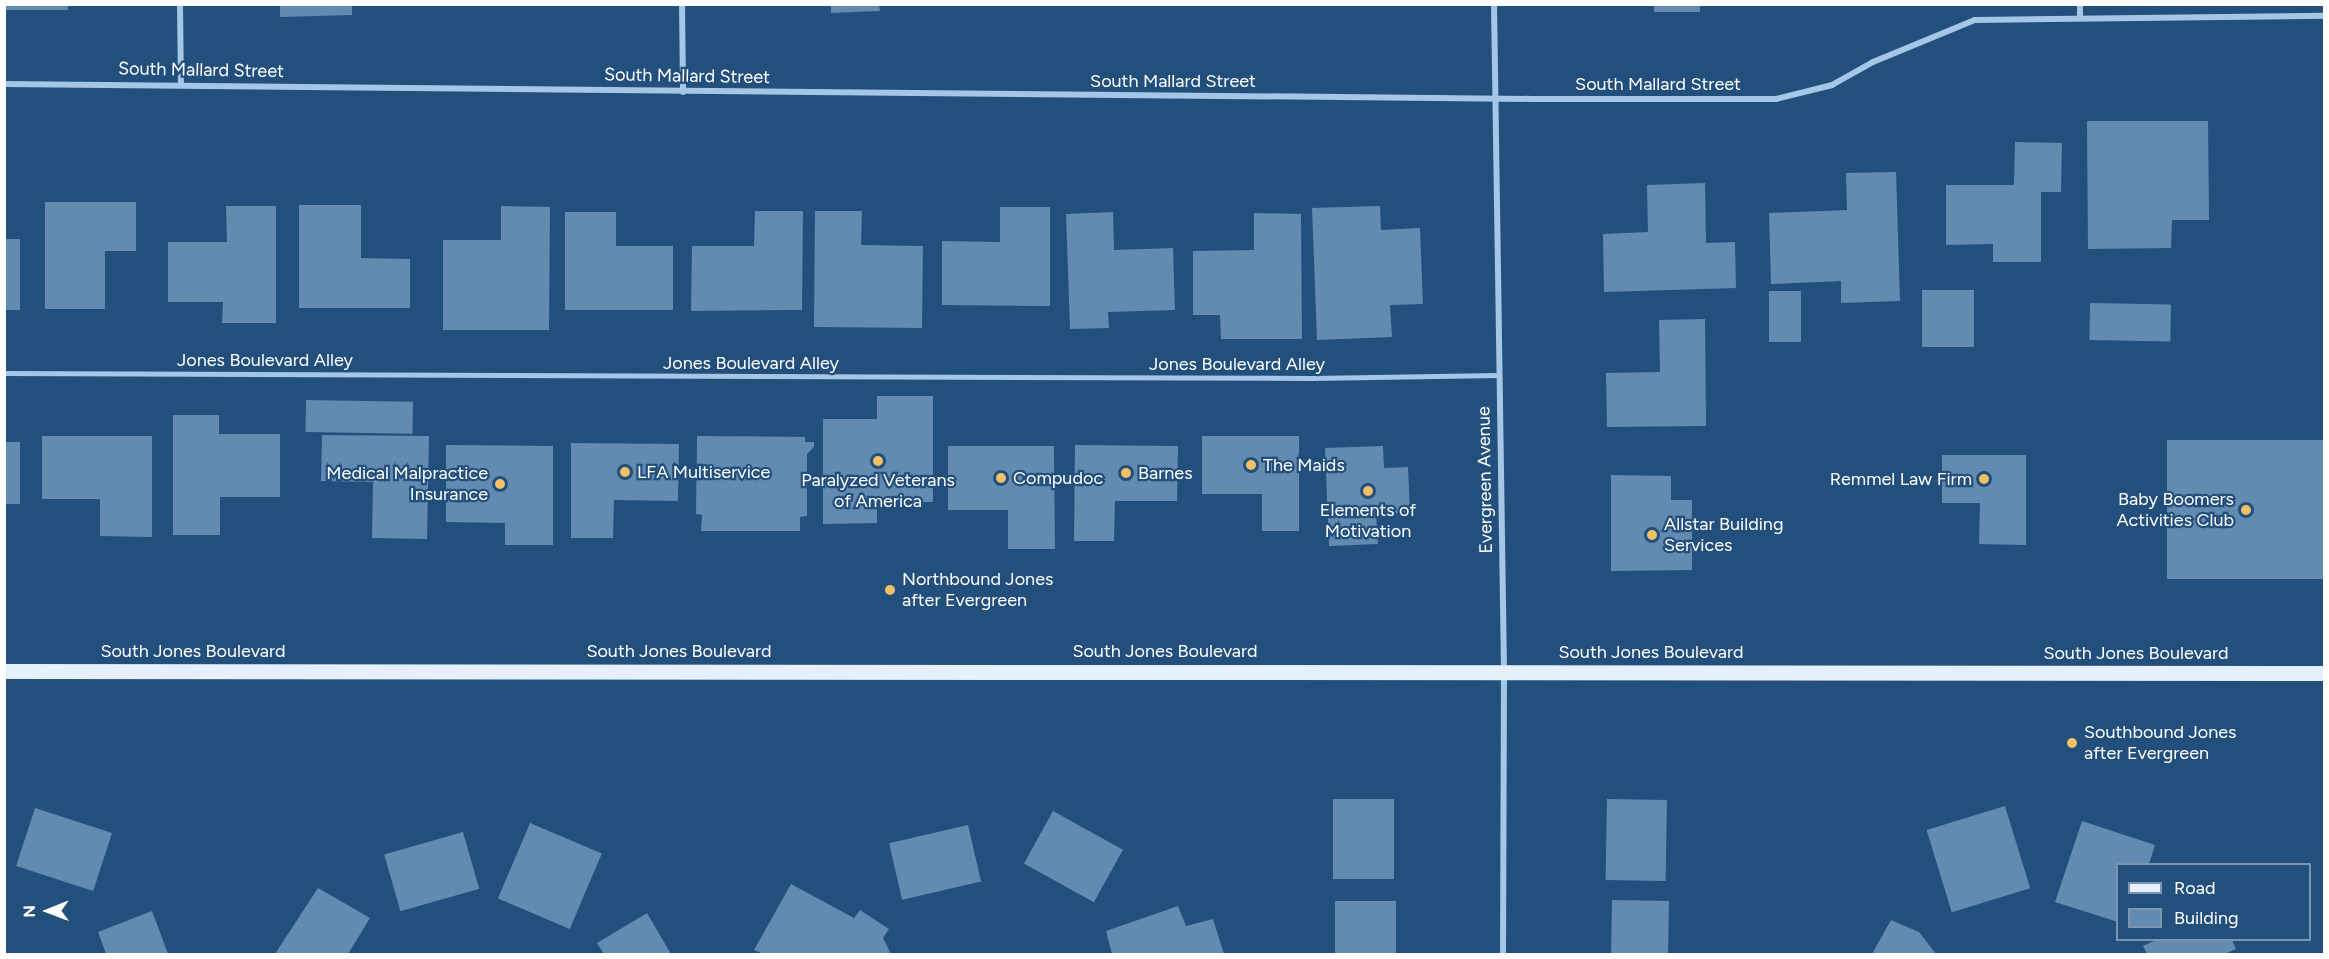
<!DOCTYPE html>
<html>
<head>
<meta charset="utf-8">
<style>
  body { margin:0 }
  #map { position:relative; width:2329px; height:959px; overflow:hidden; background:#224f7c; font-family:Figtree,sans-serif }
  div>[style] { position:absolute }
  .building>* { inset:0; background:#638bb1; transform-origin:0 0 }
  .service>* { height:4.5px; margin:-2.25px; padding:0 2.25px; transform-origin:2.25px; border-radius:2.25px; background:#a5c6e6 }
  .minor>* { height:6px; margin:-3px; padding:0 3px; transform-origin:3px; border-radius:3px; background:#a5c6e6 }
  .primary>* { height:15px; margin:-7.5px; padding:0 7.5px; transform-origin:7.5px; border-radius:7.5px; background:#e6f0fd }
  .dots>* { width:16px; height:16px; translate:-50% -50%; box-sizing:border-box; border:3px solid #224f7c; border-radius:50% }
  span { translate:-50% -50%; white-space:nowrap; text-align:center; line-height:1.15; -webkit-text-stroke:4.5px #224f7c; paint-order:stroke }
  .street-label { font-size:18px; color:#fff }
  .poi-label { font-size:18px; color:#fff }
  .left { translate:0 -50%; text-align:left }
  .right { translate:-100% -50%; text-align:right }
  .frame { position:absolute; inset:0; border:6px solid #fff; pointer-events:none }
  .legend { position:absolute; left:2116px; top:863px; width:195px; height:78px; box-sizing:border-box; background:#224f7c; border:2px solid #7a95b0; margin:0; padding:8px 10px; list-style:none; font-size:18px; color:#fff }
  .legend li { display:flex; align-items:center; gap:12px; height:30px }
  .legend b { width:30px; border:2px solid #7a95b0 }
  .north { position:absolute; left:18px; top:881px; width:60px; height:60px; -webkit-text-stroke:4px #224f7c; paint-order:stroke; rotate:269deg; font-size:16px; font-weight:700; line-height:24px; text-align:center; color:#fff }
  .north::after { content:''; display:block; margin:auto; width:21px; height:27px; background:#fff; clip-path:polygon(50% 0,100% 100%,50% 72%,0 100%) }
</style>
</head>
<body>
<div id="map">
  <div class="building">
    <div style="left:4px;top:4px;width:64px;height:6px"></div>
    <div style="clip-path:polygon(280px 4px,352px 4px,352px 15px,280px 17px)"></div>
    <div style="clip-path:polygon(831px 4px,879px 4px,880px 11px,831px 13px)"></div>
    <div style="left:1654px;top:4px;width:46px;height:8px"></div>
    <div style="clip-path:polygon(2087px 121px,2208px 121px,2209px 220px,2172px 220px,2171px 248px,2088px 249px)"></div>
    <div style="clip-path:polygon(2015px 142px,2062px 143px,2061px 192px,2041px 192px,2041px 262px,1993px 262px,1993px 244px,1946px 245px,1946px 185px,2014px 185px)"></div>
    <div style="clip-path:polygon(1896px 172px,1900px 301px,1841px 303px,1841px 281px,1771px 284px,1769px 213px,1847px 210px,1846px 173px)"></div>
    <div style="clip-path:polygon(1705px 183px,1706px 243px,1735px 242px,1736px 288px,1604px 292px,1603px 234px,1648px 232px,1647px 185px)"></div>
    <div style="clip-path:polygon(45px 202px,136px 202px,136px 251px,105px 251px,105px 309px,45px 309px)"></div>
    <div style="clip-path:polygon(299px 205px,361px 205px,361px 258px,410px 259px,410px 308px,299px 308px)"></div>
    <div style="clip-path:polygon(226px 206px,276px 206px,276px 323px,222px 323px,223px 302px,168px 302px,168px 242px,227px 242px)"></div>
    <div style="clip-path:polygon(501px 206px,550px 207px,549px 330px,443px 330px,443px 240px,501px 240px)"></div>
    <div style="clip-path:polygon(1380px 206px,1381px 230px,1420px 228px,1423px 304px,1390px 305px,1392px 337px,1317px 340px,1312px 208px)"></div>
    <div style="clip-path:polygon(1000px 207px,1050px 207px,1050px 306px,942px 305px,942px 241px,1000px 242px)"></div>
    <div style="clip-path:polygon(755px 211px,803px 211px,802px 310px,691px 311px,692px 246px,754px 246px)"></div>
    <div style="clip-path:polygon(815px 211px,862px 211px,861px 245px,923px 246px,922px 328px,814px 327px)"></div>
    <div style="clip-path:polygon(565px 212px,616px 212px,616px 246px,673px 246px,673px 310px,565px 310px)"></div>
    <div style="clip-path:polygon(1113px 212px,1114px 250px,1173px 248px,1175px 310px,1108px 312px,1109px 328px,1070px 329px,1066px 214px)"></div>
    <div style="clip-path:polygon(1254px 213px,1301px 214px,1302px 339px,1221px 339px,1220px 315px,1193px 315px,1193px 251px,1254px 250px)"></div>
    <div style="left:4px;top:239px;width:16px;height:71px"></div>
    <div style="left:1922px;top:290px;width:52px;height:57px"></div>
    <div style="left:1769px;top:291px;width:32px;height:51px"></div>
    <div style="left:2090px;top:303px;width:81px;height:37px;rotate:1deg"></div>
    <div style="clip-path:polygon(1705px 319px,1706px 426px,1607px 427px,1606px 373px,1660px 372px,1659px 320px)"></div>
    <div style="clip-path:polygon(877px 396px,933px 396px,933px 502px,877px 502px,877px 523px,823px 524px,823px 419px,877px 419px)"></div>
    <div style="left:306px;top:400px;width:107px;height:32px;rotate:1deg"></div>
    <div style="clip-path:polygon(173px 415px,219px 415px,219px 434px,280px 434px,280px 497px,220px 497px,220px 535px,173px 535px)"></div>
    <div style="clip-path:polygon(322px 435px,429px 436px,427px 539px,372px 538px,373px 482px,321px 481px)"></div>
    <div style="clip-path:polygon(42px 436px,152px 436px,152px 537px,100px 536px,100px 499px,42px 499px)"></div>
    <div style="clip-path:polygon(697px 436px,805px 437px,805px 442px,814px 442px,814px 447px,807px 454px,807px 516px,800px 517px,800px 531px,701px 531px,702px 515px,696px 514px)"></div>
    <div style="clip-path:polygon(1202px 436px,1299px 436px,1299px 531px,1262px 531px,1262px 494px,1202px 494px)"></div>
    <div style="left:2167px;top:440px;width:157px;height:139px"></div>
    <div style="left:4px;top:442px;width:16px;height:62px"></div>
    <div style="clip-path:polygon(571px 443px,679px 444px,678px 501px,614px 500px,613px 538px,571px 538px)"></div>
    <div style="clip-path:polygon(446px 445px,553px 446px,553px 545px,505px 545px,505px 523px,446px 522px)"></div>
    <div style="clip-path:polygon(1075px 445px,1178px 446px,1177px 501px,1115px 501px,1114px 541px,1074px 541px)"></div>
    <div style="clip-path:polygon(948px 446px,1054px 446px,1055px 549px,1008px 549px,1008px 510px,948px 510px)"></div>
    <div style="clip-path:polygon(1383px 446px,1384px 468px,1408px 467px,1410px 513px,1376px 514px,1378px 544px,1329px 546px,1325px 448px)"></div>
    <div style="clip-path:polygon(1942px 455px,2026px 455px,2026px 545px,1979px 544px,1980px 503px,1942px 503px)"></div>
    <div style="clip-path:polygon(1611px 475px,1671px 476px,1671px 500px,1692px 500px,1692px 570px,1611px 571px)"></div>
    <div style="left:1333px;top:799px;width:61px;height:80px"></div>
    <div style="left:1607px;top:799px;width:60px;height:81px;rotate:1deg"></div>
    <div style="left:2005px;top:806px;width:86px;height:82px;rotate:73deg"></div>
    <div style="left:35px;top:808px;width:81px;height:61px;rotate:18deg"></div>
    <div style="left:1053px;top:811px;width:80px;height:60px;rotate:29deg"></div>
    <div style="clip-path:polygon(2082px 821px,2155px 845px,2149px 864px,2118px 864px,2118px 922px,2055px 902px)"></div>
    <div style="left:530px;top:823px;width:78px;height:82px;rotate:23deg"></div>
    <div style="left:968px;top:825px;width:58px;height:81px;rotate:77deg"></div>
    <div style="left:463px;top:832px;width:59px;height:82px;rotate:74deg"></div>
    <div style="clip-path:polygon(791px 884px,854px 918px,860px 910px,889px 929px,883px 938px,891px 954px,763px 954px,754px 950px)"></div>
    <div style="clip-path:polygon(318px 888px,370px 918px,348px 954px,275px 954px)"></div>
    <div style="left:1612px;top:900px;width:57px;height:54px;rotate:1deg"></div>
    <div style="left:1396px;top:901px;width:53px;height:61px;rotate:90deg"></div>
    <div style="clip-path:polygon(1178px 906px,1186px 926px,1213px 919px,1224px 954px,1112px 954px,1106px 931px)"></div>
    <div style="clip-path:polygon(152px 911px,168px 954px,106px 954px,98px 932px)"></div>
    <div style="clip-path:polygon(647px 913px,671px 954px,604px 954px,597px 943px)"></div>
    <div style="clip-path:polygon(1891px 920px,1919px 932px,1936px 954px,1872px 954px)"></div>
    <div style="clip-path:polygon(2156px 940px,2232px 940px,2236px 949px,2225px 954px,2147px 954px,2143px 946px)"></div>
  </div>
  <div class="service">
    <div style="left:4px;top:373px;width:1308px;rotate:0.22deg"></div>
    <div style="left:1312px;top:378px;width:186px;rotate:-0.9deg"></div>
  </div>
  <div class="minor">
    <div style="left:180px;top:4px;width:81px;rotate:89.3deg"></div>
    <div style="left:682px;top:4px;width:88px;rotate:89.3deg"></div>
    <div style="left:1494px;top:4px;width:667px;rotate:89.14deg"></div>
    <div style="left:1504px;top:671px;width:283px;rotate:90.2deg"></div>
    <div style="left:2080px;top:4px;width:13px;rotate:90deg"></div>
    <div style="left:4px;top:84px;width:1529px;rotate:0.56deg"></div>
    <div style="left:1533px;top:99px;width:243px"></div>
    <div style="left:1776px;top:99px;width:58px;rotate:-14deg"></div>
    <div style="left:1832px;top:85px;width:47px;rotate:-29.3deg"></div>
    <div style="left:1873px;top:62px;width:110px;rotate:-22.4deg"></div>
    <div style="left:1975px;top:20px;width:349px;rotate:-0.7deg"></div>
  </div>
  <div class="primary">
    <div style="left:4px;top:671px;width:2320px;rotate:0.05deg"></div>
  </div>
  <div class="dots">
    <div style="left:878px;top:461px;background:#f1c067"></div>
    <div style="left:1251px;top:465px;background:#f1c067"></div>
    <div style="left:625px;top:472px;background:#f1c067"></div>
    <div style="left:1126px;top:473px;background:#f1c067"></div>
    <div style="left:1001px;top:478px;background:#f1c067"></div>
    <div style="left:1984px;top:479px;background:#f1c067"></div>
    <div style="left:500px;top:484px;background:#f1c067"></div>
    <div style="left:1368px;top:491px;background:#f1c067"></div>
    <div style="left:2246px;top:510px;background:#f1c067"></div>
    <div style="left:1652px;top:535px;background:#f1c067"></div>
    <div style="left:890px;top:590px;background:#f1c067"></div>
    <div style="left:2072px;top:743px;background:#f1c067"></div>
  </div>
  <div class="street-label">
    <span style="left:201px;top:70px;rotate:1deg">South Mallard Street</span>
    <span style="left:687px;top:76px;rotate:1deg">South Mallard Street</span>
    <span style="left:1173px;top:81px">South Mallard Street</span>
    <span style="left:1658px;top:84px">South Mallard Street</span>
    <span style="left:265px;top:360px">Jones Boulevard Alley</span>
    <span style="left:751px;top:363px">Jones Boulevard Alley</span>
    <span style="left:1237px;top:364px">Jones Boulevard Alley</span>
    <span style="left:1485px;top:480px;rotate:-91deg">Evergreen Avenue</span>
    <span style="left:193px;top:651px">South Jones Boulevard</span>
    <span style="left:679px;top:651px">South Jones Boulevard</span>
    <span style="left:1165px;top:651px">South Jones Boulevard</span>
    <span style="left:1651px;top:652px">South Jones Boulevard</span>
    <span style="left:2136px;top:653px">South Jones Boulevard</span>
  </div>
  <div class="poi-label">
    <span class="left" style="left:1263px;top:465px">The Maids</span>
    <span class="left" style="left:637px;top:472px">LFA Multiservice</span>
    <span class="left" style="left:1138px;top:473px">Barnes</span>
    <span class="right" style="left:488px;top:484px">Medical Malpractice<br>Insurance</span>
    <span class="left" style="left:1013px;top:478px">Compudoc</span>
    <span class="right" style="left:1972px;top:479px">Remmel Law Firm</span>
    <span style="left:878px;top:491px">Paralyzed Veterans<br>of America</span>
    <span class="right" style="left:2234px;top:510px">Baby Boomers<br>Activities Club</span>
    <span style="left:1368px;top:521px">Elements of<br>Motivation</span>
    <span class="left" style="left:1664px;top:535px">Allstar Building<br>Services</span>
    <span class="left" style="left:902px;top:590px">Northbound Jones<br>after Evergreen</span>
    <span class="left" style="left:2084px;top:743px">Southbound Jones<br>after Evergreen</span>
  </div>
  <div class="frame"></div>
  <ul class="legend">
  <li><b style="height:8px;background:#e6f0fd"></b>Road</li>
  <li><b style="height:16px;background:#638bb1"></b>Building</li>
  </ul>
  <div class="north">N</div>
</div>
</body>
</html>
